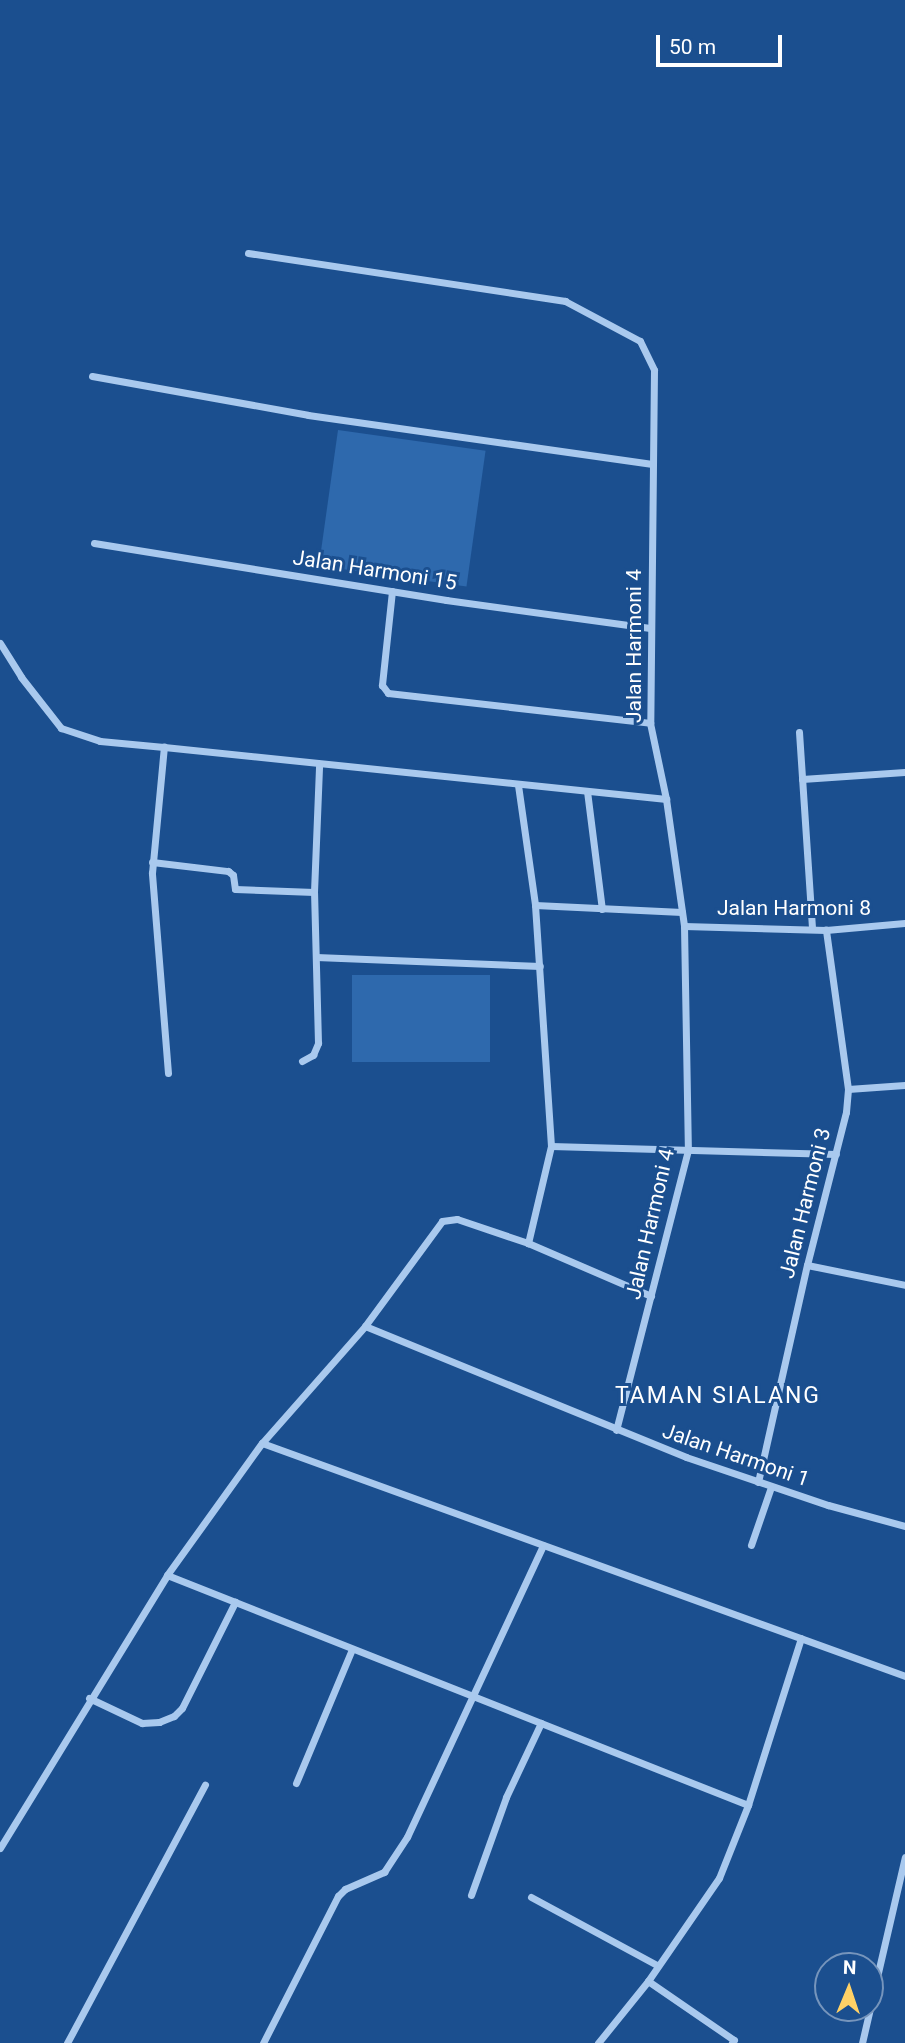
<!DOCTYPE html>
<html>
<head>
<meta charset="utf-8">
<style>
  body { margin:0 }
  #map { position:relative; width:905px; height:2043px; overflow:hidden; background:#1b4f8f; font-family:Roboto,sans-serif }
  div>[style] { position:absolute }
  .green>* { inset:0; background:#2e69ad; transform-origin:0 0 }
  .minor>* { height:7px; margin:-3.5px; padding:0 3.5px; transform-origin:3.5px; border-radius:3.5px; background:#a9c9ee }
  span { translate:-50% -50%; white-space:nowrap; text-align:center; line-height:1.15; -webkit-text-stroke:6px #1b4f8f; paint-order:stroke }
  .street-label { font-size:21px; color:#fff }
  .neighbourhood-label { font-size:23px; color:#fff; letter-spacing:2px }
  .north { position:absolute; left:814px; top:1952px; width:70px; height:70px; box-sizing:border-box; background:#1b4f8f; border:2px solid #7695bc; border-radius:50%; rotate:2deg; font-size:19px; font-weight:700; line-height:28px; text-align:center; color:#fff }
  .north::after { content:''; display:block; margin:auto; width:24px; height:32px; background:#ffd166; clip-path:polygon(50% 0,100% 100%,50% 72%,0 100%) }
  .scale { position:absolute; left:656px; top:35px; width:126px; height:32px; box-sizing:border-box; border:4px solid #fff; border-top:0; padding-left:9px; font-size:21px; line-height:24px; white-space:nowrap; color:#fff; -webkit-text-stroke:5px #1b4f8f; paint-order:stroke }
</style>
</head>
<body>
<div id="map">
  <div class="green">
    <div style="left:338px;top:430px;width:149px;height:137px;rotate:8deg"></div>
    <div style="left:352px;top:975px;width:138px;height:87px"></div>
  </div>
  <div class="minor">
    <div style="left:248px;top:253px;width:321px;rotate:8.6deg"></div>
    <div style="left:565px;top:301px;width:85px;rotate:28.1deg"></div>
    <div style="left:640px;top:341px;width:32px;rotate:64deg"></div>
    <div style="left:654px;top:370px;width:353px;rotate:90.6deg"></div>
    <div style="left:650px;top:723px;width:78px;rotate:78.1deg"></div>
    <div style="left:666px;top:799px;width:128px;rotate:81.9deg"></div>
    <div style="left:684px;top:926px;width:224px;rotate:89deg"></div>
    <div style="left:688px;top:1150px;width:289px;rotate:104.4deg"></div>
    <div style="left:92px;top:376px;width:219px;rotate:10.2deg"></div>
    <div style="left:308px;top:415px;width:346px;rotate:8.1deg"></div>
    <div style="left:94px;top:543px;width:357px;rotate:9.2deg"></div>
    <div style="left:446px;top:600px;width:206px;rotate:7.8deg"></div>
    <div style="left:392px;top:591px;width:95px;rotate:96.1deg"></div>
    <div style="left:382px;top:685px;width:10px;rotate:53deg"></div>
    <div style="left:388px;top:693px;width:264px;rotate:6.5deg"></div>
    <div style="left:0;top:643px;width:40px;rotate:58deg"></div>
    <div style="left:21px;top:677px;width:65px;rotate:51.9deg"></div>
    <div style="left:61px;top:728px;width:41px;rotate:18.4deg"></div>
    <div style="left:100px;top:741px;width:64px;rotate:5.4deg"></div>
    <div style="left:799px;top:732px;width:197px;rotate:86.2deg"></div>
    <div style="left:802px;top:779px;width:103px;rotate:-3.9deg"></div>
    <div style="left:518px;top:785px;width:121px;rotate:81.9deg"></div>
    <div style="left:535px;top:905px;width:242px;rotate:86.2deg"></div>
    <div style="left:551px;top:1146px;width:100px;rotate:103.3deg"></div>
    <div style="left:587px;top:791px;width:119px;rotate:82.8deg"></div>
    <div style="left:152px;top:862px;width:77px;rotate:6.8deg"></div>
    <div style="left:228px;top:871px;width:6px;rotate:39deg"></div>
    <div style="left:233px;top:875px;width:14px;rotate:82deg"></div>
    <div style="left:235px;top:889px;width:79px;rotate:2.2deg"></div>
    <div style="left:535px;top:905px;width:147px;rotate:2.7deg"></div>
    <div style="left:684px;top:926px;width:142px;rotate:1.6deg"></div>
    <div style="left:826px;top:930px;width:79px;rotate:-5.1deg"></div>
    <div style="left:316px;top:957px;width:224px;rotate:2.3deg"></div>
    <div style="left:302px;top:1061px;width:13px;rotate:-29deg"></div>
    <div style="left:313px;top:1055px;width:13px;rotate:-67deg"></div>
    <div style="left:318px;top:1043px;width:151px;rotate:-91.5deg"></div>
    <div style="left:314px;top:892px;width:127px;rotate:-87.7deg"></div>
    <div style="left:168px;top:1073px;width:201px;rotate:-94.6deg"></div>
    <div style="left:152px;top:873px;width:127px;rotate:-84.6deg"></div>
    <div style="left:164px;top:747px;width:505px;rotate:5.91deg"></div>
    <div style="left:848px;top:1089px;width:57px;rotate:-4deg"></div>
    <div style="left:551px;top:1146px;width:285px;rotate:1.6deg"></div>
    <div style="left:807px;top:1265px;width:100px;rotate:11.5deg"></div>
    <div style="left:365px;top:1326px;width:347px;rotate:22.2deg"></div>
    <div style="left:686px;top:1457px;width:150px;rotate:18.7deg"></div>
    <div style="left:828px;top:1505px;width:80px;rotate:15.3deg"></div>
    <div style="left:262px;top:1443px;width:684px;rotate:19.92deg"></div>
    <div style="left:758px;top:1482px;width:222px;rotate:-77.3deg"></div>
    <div style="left:807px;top:1265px;width:158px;rotate:-75.7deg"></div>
    <div style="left:846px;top:1112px;width:23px;rotate:-85deg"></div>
    <div style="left:848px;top:1089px;width:161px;rotate:-97.9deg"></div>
    <div style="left:751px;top:1545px;width:61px;rotate:-71deg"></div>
    <div style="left:167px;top:1575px;width:625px;rotate:21.6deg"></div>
    <div style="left:89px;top:1698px;width:59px;rotate:25.3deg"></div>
    <div style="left:142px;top:1723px;width:17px;rotate:-3deg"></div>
    <div style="left:159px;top:1722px;width:16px;rotate:-22deg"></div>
    <div style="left:174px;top:1716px;width:11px;rotate:-45deg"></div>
    <div style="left:182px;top:1708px;width:119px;rotate:-63.4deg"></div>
    <div style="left:296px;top:1783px;width:145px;rotate:-67.3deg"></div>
    <div style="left:0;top:1848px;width:320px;rotate:-58.5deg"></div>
    <div style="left:167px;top:1575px;width:163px;rotate:-54.3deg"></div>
    <div style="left:262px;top:1443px;width:156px;rotate:-48.6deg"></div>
    <div style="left:365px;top:1326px;width:130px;rotate:-53.7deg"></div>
    <div style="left:442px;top:1221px;width:15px;rotate:-8deg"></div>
    <div style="left:457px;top:1219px;width:75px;rotate:18.7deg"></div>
    <div style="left:528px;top:1243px;width:134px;rotate:23.3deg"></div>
    <div style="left:471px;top:1895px;width:104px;rotate:-70.3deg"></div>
    <div style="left:506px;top:1797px;width:82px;rotate:-64.7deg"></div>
    <div style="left:531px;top:1897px;width:143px;rotate:28.4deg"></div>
    <div style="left:648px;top:1981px;width:104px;rotate:34.5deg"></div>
    <div style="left:734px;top:2040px;width:4px;rotate:124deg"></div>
    <div style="left:870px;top:2007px;width:154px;rotate:-76.9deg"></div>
    <div style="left:67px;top:2043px;width:293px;rotate:-61.9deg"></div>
    <div style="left:263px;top:2043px;width:165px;rotate:-63deg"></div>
    <div style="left:338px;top:1896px;width:10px;rotate:-45deg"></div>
    <div style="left:345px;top:1889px;width:43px;rotate:-23.6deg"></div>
    <div style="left:384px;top:1872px;width:42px;rotate:-56.7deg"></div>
    <div style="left:407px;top:1837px;width:322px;rotate:-65deg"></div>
    <div style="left:598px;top:2043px;width:80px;rotate:-51.1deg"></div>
    <div style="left:648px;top:1981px;width:125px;rotate:-55.4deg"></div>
    <div style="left:719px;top:1878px;width:79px;rotate:-68.3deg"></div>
    <div style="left:748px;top:1805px;width:175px;rotate:-72.4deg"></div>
    <div style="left:862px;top:2043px;width:36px;rotate:-77deg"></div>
  </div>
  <div class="street-label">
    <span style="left:375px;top:570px;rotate:9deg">Jalan Harmoni 15</span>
    <span style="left:634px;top:646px;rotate:-90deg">Jalan Harmoni 4</span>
    <span style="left:794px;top:908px">Jalan Harmoni 8</span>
    <span style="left:805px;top:1203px;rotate:-76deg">Jalan Harmoni 3</span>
    <span style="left:650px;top:1224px;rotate:-77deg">Jalan Harmoni 4</span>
    <span style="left:736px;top:1455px;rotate:19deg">Jalan Harmoni 1</span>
  </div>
  <div class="neighbourhood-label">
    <span style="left:718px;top:1396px">TAMAN SIALANG</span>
  </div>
  <div class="north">N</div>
  <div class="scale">50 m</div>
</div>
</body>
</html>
